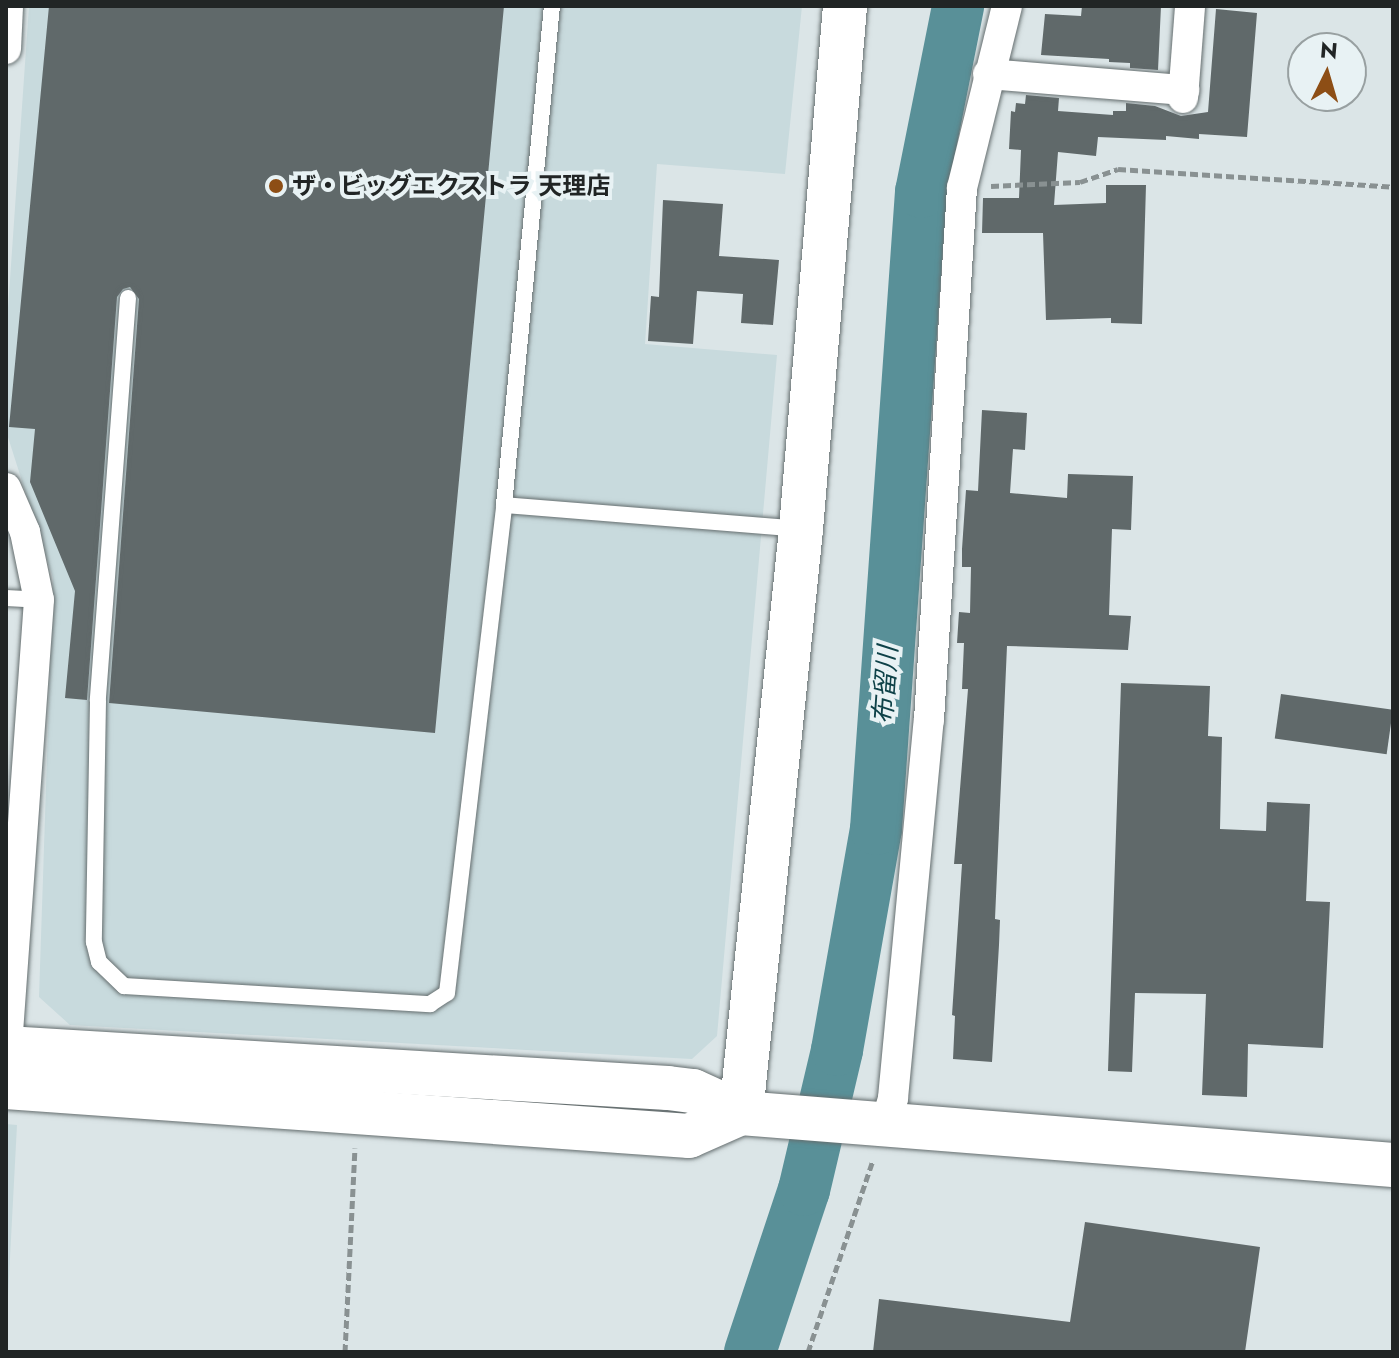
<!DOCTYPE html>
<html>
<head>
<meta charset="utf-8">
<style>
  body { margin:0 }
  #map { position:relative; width:1399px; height:1358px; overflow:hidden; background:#dbe5e7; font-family:Jost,"Noto Sans JP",sans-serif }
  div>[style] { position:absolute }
  .built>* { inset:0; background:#c8dadd }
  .river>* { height:52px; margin:-26px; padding:0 26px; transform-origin:26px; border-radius:26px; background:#599098 }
  .building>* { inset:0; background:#60696a; transform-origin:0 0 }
  .path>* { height:5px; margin-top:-2.5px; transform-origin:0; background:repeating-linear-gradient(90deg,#899192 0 8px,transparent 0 12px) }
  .roads { filter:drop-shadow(0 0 2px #656e6f) drop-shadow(0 0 2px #656e6f) }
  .lane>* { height:16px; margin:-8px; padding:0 8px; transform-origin:8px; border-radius:8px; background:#fff }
  .street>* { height:30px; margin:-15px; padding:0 15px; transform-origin:15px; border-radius:15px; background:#fff }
  .secondary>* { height:44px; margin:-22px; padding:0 22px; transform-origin:22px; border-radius:22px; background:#fff }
  .dots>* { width:22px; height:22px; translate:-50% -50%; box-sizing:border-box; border:4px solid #e8f2f4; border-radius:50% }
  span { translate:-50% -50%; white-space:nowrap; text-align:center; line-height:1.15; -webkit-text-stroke:8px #e8f2f4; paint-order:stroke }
  .poi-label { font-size:24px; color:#212525; font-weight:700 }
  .left { translate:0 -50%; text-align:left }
  .water-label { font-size:26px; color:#0e4248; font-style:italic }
  .frame { position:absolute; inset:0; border:8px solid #212525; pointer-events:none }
  .north { position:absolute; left:1287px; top:32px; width:80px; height:80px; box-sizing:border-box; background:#e8f2f4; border:2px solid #98a0a1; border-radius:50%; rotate:5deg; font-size:22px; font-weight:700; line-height:32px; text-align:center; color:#212525 }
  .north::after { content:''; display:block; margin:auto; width:28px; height:36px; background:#8d4e15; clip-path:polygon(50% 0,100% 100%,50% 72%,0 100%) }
</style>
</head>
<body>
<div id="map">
  <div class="built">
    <div style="clip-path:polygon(29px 6px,802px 6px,785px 174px,657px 164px,645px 344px,777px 355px,717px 1036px,692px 1059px,70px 1025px,39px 997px,53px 578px,6px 431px,6px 337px)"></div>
    <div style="clip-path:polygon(6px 1124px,17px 1125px,6px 1334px)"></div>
  </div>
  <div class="river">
    <div style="left:750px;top:1352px;width:171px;rotate:-71.6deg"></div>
    <div style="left:804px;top:1190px;width:144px;rotate:-76.7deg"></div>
    <div style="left:837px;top:1050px;width:224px;rotate:-80deg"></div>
    <div style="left:876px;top:829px;width:639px;rotate:-85.96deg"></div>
    <div style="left:921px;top:192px;width:190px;rotate:-78.7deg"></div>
  </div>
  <div class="building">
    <div style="clip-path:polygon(49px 6px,504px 6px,435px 733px,109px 703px,139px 299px,130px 287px,123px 289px,117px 297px,87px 700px,65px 698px,75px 591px,30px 482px,35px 429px,9px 427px)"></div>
    <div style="clip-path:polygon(1082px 6px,1161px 6px,1158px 70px,1130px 68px,1130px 63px,1109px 62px,1109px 59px,1041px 55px,1045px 14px,1081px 16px)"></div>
    <div style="clip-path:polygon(1216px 9px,1257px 13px,1247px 137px,1199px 134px,1199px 139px,1166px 136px,1166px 140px,1098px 137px,1096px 156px,1058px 152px,1054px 205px,1106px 203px,1106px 185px,1146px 185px,1142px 324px,1111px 323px,1111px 318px,1046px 320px,1043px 233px,982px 233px,983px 198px,1019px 198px,1021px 150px,1009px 149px,1011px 111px,1015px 112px,1016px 103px,1025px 104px,1026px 95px,1059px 98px,1058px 111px,1113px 115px,1113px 111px,1126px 111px,1126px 103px,1155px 106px,1181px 116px,1208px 112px)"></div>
    <div style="clip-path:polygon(663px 200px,723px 204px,719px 256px,779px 260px,773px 325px,741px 323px,743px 294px,697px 291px,693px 344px,648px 341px,651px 296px,659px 297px)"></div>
    <div style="clip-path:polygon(982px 410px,1027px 413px,1025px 450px,1013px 449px,1010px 493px,1067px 498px,1068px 474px,1133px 476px,1131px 530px,1112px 529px,1109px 615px,1131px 616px,1128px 650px,1007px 646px,995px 919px,1000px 920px,999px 945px,992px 1062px,953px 1059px,955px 1016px,952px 1015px,962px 864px,954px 864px,968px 689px,962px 689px,964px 643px,957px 643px,959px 612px,970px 613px,971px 567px,962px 567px,962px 549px,966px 490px,978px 491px)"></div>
    <div style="clip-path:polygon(1121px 683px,1210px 686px,1208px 736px,1222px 737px,1220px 829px,1266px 831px,1267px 802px,1310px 804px,1306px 901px,1330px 902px,1323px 1048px,1248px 1044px,1247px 1097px,1202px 1095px,1206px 994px,1135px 993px,1132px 1072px,1108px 1071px)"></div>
    <div style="left:1281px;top:694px;width:113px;height:45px;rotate:8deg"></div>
    <div style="clip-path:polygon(1085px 1222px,1260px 1247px,1245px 1352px,873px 1352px,879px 1299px,1070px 1322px)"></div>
  </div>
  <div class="path">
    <div style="left:991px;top:186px;width:89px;rotate:-2.6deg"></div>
    <div style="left:1080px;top:182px;width:40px;rotate:-18.9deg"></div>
    <div style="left:1118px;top:169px;width:276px;rotate:3.7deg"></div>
    <div style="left:345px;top:1352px;width:204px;rotate:-87.2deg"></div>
    <div style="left:808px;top:1352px;width:203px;rotate:-71.3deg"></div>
  </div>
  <div class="roads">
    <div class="lane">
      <div style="left:128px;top:298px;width:404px;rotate:94.3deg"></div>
      <div style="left:98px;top:701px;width:241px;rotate:91deg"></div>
      <div style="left:94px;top:942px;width:21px;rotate:76deg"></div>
      <div style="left:99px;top:962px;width:35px;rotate:44deg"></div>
      <div style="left:124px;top:986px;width:307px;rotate:3.4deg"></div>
      <div style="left:430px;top:1004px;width:20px;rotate:-33deg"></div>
      <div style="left:447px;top:993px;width:491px;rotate:-83.3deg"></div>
      <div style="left:504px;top:505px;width:501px;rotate:-84.51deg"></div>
      <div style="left:504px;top:505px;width:297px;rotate:4.6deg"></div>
      <div style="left:6px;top:598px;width:33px;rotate:3deg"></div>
    </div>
    <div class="street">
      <div style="left:6px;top:49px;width:43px;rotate:-87.3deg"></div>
      <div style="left:988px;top:74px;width:197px;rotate:4.7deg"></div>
      <div style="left:1183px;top:98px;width:92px;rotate:-85.6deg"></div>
      <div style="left:6px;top:488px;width:48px;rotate:66.6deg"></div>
      <div style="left:25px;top:532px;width:69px;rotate:78.4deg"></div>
      <div style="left:39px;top:600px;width:458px;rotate:94.1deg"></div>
      <div style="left:886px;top:1123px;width:26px;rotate:-74deg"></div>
      <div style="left:893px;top:1098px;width:380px;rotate:-84.6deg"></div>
      <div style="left:929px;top:720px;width:533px;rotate:-86.45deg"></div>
      <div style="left:962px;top:188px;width:187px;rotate:-76.1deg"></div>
    </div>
    <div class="secondary">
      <div style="left:6px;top:1048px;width:663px;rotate:3.46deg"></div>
      <div style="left:668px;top:1088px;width:25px;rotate:7deg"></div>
      <div style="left:693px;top:1091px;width:53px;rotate:24.6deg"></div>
      <div style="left:741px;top:1113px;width:654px;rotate:4.56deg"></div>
      <div style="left:6px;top:1087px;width:685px;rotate:4.1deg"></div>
      <div style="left:689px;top:1136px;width:57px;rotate:-23.9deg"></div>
      <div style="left:741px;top:1113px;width:587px;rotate:-84.13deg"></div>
      <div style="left:801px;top:529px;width:525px;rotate:-85.19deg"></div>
    </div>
  </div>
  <div class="dots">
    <div style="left:276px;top:186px;background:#8d4e15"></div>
  </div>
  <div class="poi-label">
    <span class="left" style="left:292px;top:186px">ザ・ビッグエクストラ 天理店</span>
  </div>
  <div class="water-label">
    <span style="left:886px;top:685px;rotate:-86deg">布留川</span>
  </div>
  <div class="frame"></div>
  <div class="north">N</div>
</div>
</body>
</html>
